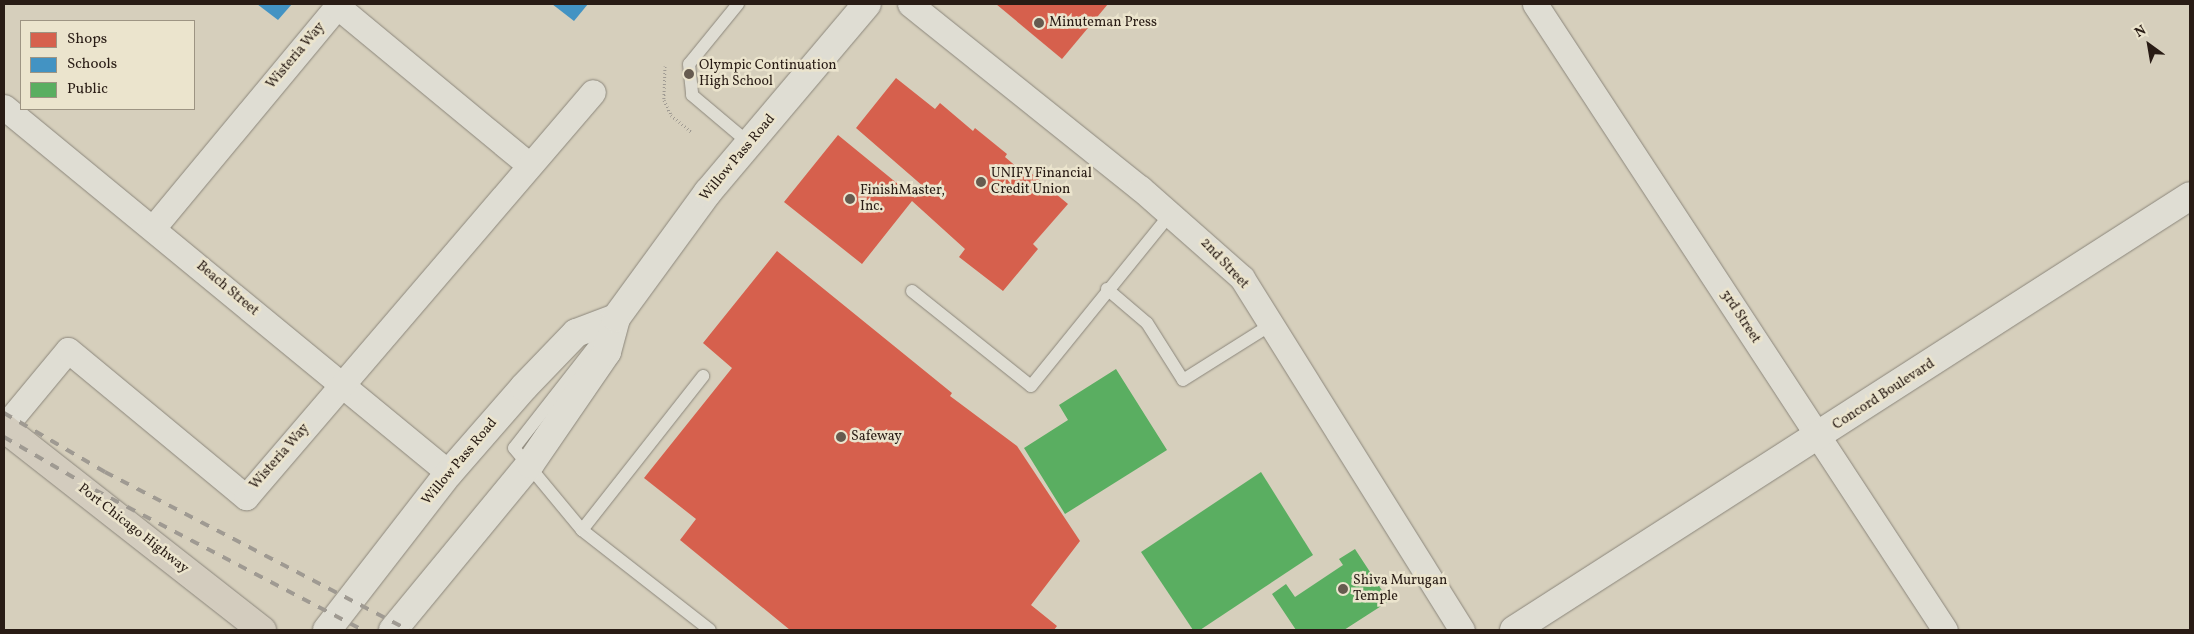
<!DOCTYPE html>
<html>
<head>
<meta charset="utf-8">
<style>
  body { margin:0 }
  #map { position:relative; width:2194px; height:634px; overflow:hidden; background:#d6cfbc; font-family:Vollkorn,serif }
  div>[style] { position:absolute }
  .shops>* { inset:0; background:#d6604d }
  .schools>* { inset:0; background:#4393c3 }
  .public>* { inset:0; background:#5aae61 }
  .path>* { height:3px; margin-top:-1.5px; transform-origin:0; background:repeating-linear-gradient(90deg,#9f9a92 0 1px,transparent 0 3.5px) }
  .roads { filter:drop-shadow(0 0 1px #8b867b) drop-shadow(0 0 1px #8b867b) }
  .lane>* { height:12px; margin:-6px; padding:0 6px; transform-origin:6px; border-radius:6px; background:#dfddd3 }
  .street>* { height:25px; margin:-12.5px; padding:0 12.5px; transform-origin:12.5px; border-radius:12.5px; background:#dfddd3 }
  .secondary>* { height:28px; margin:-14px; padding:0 14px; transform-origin:14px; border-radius:14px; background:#dfddd3 }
  .primary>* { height:28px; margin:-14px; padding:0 14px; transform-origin:14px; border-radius:14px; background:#d3ccbe }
  .rail>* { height:4px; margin-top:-2px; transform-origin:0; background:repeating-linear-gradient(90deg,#9f9a92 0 9px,transparent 0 18px) }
  .dots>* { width:14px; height:14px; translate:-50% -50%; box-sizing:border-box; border:2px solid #ebe4cd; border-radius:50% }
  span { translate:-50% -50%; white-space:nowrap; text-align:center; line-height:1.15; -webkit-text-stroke:5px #ebe4cd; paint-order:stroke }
  .poi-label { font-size:14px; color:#291c15 }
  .left { translate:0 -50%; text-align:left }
  .street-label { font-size:14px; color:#291c15 }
  .frame { position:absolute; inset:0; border:5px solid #291c15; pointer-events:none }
  .legend { position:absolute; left:20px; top:20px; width:175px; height:90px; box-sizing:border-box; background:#ebe4cd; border:1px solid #9d9483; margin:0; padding:6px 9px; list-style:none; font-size:15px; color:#291c15 }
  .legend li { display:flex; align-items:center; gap:10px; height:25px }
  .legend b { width:25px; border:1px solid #9d9483 }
  .north { position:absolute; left:2124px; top:20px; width:50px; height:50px; -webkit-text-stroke:4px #ebe4cd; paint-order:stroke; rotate:328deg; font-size:14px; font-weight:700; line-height:20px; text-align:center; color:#291c15 }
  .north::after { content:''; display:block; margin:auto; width:18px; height:22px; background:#291c15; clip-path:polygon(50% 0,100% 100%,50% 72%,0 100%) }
</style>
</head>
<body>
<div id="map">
  <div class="shops">
    <div style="clip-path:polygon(996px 4px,1108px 4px,1062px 59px)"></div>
    <div style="clip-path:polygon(896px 78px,935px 109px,940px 103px,973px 131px,975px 128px,1007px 154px,1005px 157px,1030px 178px,1032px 174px,1068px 204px,1033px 244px,1038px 249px,1003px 291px,959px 257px,965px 249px,912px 201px,862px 264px,784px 202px,838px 135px,915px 198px,924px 187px,856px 128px)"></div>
    <div style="clip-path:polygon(777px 251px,952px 393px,950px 396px,1017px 446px,1080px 541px,1031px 605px,1057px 626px,1054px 630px,790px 630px,680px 540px,696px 519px,644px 478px,732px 368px,703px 343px)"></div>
  </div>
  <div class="schools">
    <div style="clip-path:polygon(257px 4px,292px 4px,278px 20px)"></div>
    <div style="clip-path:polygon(552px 4px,588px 4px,574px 21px)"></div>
  </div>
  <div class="public">
    <div style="clip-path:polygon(1116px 369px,1167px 450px,1065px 514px,1024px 448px,1068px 420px,1059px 405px)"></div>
    <div style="clip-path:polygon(1261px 472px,1313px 555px,1200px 630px,1193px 630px,1141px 552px)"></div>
    <div style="clip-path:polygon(1355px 549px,1389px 601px,1344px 630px,1296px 630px,1272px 594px,1286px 584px,1295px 597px,1343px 565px,1339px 559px)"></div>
  </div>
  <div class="path">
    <div style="left:665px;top:66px;width:34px;rotate:92deg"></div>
    <div style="left:664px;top:100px;width:17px;rotate:65deg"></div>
    <div style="left:671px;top:115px;width:26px;rotate:40deg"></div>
  </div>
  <div class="roads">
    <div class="lane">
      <div style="left:738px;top:4px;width:77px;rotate:129.2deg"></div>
      <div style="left:689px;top:64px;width:31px;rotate:84deg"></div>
      <div style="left:692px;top:95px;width:75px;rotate:40.1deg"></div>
      <div style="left:1107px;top:289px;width:52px;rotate:40.4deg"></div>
      <div style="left:1147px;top:323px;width:67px;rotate:57.7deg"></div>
      <div style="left:1183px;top:380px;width:105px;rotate:-32.2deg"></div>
      <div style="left:912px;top:291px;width:152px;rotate:38.6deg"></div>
      <div style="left:1031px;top:386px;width:223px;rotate:-51deg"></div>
      <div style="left:605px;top:332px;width:147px;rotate:128.1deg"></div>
      <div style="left:514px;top:448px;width:107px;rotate:50.3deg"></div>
      <div style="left:582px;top:530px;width:162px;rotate:38deg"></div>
      <div style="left:582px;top:530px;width:196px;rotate:-51.8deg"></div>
    </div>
    <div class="street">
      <div style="left:910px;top:4px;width:295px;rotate:38.7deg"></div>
      <div style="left:1140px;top:188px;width:136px;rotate:41.4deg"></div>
      <div style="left:1242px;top:278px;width:415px;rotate:58deg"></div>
      <div style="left:1535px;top:4px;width:748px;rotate:56.78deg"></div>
      <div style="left:4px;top:107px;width:576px;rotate:39.44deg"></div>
      <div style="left:153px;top:228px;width:288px;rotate:-50.3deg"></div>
      <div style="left:337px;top:6px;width:249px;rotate:39.6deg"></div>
      <div style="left:4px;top:427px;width:100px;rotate:-50.3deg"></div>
      <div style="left:68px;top:350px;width:231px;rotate:39.6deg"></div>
      <div style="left:246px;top:497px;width:533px;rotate:-49.41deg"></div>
    </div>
    <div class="secondary">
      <div style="left:327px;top:630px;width:199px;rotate:-52.2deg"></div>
      <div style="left:449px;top:473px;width:114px;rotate:-48.9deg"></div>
      <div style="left:524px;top:387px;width:75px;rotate:-46.1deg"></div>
      <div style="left:576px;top:333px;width:43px;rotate:-20.6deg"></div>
      <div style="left:393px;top:630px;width:215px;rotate:-50.5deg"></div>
      <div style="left:530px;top:464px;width:136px;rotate:-55.5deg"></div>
      <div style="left:607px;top:352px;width:35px;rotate:-75deg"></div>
      <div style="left:616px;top:318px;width:156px;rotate:-53.9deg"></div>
      <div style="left:708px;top:192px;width:246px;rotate:-49.8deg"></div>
      <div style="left:1514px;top:630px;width:803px;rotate:-32.7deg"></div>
    </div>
    <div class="primary">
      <div style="left:4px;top:428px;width:328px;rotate:38.1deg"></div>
    </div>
  </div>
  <div class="rail">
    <div style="left:4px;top:413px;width:117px;rotate:30.3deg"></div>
    <div style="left:105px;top:472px;width:342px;rotate:27.5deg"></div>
    <div style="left:4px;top:437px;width:105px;rotate:30.2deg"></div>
    <div style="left:95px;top:490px;width:302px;rotate:27.6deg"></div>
  </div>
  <div class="dots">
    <div style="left:1039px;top:23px;background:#665b4f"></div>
    <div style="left:689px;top:74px;background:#665b4f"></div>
    <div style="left:981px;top:182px;background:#665b4f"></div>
    <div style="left:850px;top:199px;background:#665b4f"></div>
    <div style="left:841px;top:437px;background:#665b4f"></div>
    <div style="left:1343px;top:589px;background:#665b4f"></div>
  </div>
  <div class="poi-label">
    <span class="left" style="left:1049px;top:23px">Minuteman Press</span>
    <span class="left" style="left:699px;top:74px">Olympic Continuation<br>High School</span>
    <span class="left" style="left:991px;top:182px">UNIFY Financial<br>Credit Union</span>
    <span class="left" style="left:860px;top:199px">FinishMaster,<br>Inc.</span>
    <span class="left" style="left:851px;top:437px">Safeway</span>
    <span class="left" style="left:1353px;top:589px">Shiva Murugan<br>Temple</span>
  </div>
  <div class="street-label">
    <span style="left:296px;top:56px;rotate:-50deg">Wisteria Way</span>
    <span style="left:738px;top:158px;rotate:-50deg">Willow Pass Road</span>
    <span style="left:1224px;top:264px;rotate:47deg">2nd Street</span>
    <span style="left:227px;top:289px;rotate:40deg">Beach Street</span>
    <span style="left:1740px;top:317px;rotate:57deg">3rd Street</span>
    <span style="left:1884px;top:395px;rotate:-33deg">Concord Boulevard</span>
    <span style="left:280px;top:457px;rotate:-49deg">Wisteria Way</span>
    <span style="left:460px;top:462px;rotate:-50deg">Willow Pass Road</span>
    <span style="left:133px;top:529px;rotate:38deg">Port Chicago Highway</span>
  </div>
  <div class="frame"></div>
  <ul class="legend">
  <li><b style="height:14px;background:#d6604d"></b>Shops</li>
  <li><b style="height:14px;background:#4393c3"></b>Schools</li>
  <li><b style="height:14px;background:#5aae61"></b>Public</li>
  </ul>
  <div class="north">N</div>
</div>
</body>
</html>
